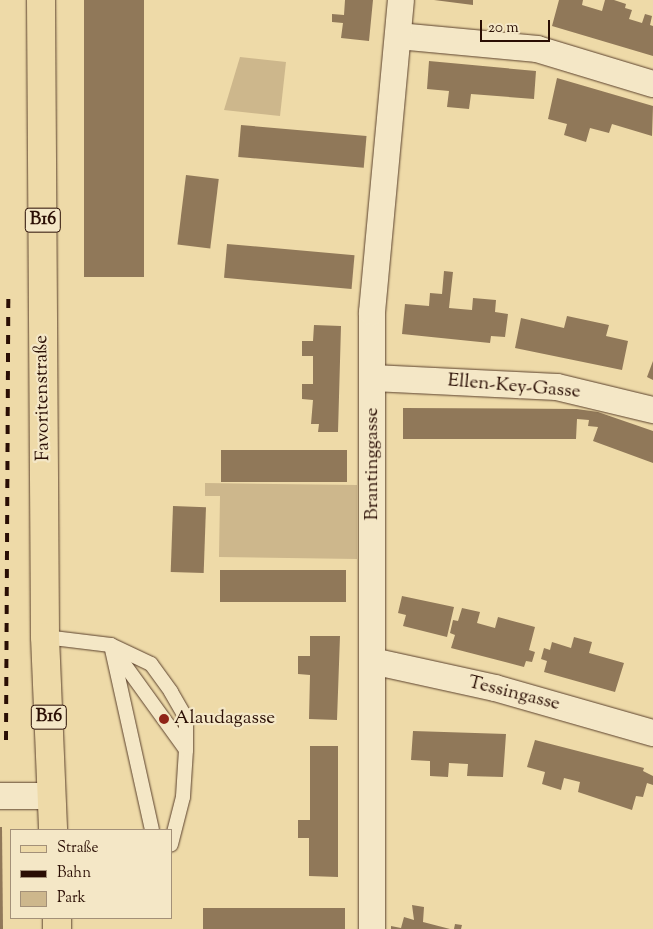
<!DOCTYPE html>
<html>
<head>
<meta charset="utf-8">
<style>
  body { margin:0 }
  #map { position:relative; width:653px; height:929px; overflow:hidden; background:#eedaa8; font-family:"Sorts Mill Goudy",serif }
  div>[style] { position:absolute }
  .green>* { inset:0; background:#cdb78c }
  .building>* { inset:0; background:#907859; transform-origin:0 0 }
  .roads { filter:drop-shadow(0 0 1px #5b412d) drop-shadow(0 0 1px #5b412d) }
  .lane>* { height:14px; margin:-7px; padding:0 7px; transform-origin:7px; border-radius:7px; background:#f4e7c6 }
  .street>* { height:26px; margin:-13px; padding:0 13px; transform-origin:13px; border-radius:13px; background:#f4e7c6 }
  .primary>* { height:28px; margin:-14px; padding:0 14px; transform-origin:14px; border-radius:14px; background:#eedaa8 }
  .rail>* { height:4px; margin-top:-2px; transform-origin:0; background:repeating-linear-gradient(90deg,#2a0e04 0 9px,transparent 0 18px) }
  .dots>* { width:14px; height:14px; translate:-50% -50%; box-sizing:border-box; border:2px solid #f4e7c6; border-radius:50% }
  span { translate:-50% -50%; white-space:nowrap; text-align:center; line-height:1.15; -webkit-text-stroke:4.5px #f4e7c6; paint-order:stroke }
  .shield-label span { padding:1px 4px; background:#f4e7c6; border:1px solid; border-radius:4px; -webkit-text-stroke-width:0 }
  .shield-label { font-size:18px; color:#2a0e04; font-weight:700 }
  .street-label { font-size:19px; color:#2a0e04 }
  .poi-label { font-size:19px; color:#2a0e04 }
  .left { translate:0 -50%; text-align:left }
  .legend { position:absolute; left:10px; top:829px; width:162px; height:90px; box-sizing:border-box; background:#f4e7c6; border:1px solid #a39078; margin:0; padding:6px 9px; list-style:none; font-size:15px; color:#2a0e04 }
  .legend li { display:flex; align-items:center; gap:10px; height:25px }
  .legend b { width:25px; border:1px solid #a39078 }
  .scale { position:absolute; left:480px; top:20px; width:70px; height:22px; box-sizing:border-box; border:2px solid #2a0e04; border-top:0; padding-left:6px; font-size:15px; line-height:18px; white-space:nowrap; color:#2a0e04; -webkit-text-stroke:4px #f4e7c6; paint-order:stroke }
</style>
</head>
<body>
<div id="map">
  <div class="green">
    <div style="clip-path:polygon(240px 57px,286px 62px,280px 116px,224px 110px)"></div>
    <div style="clip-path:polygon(205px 483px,357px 485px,357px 559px,219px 557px,220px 496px,205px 496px)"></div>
  </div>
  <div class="building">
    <div style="left:84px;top:0;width:60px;height:277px"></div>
    <div style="clip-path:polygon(345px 0,373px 0,369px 41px,341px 38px,343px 23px,332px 22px,332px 14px,344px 15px)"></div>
    <div style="clip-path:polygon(434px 0,473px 0,473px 5px)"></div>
    <div style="clip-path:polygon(559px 0,583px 0,582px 5px,602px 11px,605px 0,614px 0,626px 4px,625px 8px,632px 10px,629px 19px,642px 23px,645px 14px,652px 16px,650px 25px,653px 26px,653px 56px,552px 26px)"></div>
    <div style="clip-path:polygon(429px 61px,536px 71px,534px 99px,471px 94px,469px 109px,447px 107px,449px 91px,427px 89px)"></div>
    <div style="clip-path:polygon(557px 78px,653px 106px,652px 136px,612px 124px,609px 133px,590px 128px,586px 142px,564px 135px,567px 124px,548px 119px)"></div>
    <div style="left:241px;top:125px;width:126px;height:32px;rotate:5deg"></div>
    <div style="left:186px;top:175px;width:33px;height:70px;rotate:7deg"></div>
    <div style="left:227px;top:244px;width:128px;height:34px;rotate:5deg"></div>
    <div style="clip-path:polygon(444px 271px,453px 272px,449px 308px,472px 310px,473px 298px,496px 300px,495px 312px,508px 314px,505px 337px,491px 336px,490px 343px,402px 334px,405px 304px,429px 306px,430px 293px,442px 294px)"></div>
    <div style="clip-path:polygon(567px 316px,609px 325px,606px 336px,628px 341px,622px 370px,515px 348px,521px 318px,564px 328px)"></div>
    <div style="clip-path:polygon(314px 325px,341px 326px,338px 432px,318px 432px,319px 424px,311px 424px,313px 400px,302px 399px,302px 384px,313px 384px,313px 356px,302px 356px,302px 341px,313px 341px)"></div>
    <div style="clip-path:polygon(653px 361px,653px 380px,647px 377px)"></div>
    <div style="clip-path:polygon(403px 408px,577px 409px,598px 412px,653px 431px,653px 463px,593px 441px,598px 427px,588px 426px,589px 420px,577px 419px,576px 439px,403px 439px)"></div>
    <div style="left:221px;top:450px;width:126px;height:32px"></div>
    <div style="left:173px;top:506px;width:33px;height:66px;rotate:2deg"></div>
    <div style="left:220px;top:570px;width:126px;height:32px"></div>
    <div style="clip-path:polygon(402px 596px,454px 607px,447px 637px,403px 626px,406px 615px,398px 613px)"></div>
    <div style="clip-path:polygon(462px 608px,480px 612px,477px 623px,495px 628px,498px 617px,535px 627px,529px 650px,535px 652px,532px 662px,526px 661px,524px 667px,451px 648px,455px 635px,450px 633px,453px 620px,458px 621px)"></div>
    <div style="clip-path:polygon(310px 636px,340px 636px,337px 720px,309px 719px,310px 675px,298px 674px,298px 656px,310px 656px)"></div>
    <div style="clip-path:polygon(574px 637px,592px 642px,589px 653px,624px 663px,615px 692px,544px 672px,547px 661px,541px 659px,544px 648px,550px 650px,552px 642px,571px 648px)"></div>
    <div style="clip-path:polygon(413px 731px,506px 734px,503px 777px,467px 776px,468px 764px,449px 763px,448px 777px,430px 776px,430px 761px,411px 760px)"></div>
    <div style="clip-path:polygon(535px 740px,644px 768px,643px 771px,653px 776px,653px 785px,647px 783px,643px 797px,636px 796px,632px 810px,578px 792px,580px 782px,564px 778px,561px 790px,542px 784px,545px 772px,527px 767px)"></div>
    <div style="clip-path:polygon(310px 746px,338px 746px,338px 877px,309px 876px,309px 838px,298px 838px,298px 820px,310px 820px)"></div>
    <div style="clip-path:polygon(0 827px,2px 827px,3px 929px,0 929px)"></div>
    <div style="clip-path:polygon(412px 905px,424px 907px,423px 922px,450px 929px,391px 929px,391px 926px,401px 928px,404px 917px,414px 920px)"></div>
    <div style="left:203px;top:908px;width:142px;height:21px"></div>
    <div style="clip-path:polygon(455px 924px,462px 925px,461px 929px,454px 929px)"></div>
  </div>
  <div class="roads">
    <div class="lane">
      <div style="left:45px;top:637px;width:66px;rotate:6.9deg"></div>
      <div style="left:111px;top:645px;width:44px;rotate:25.4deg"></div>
      <div style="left:151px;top:664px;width:34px;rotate:54deg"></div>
      <div style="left:171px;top:692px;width:30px;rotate:60deg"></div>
      <div style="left:186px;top:718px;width:32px;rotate:90deg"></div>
      <div style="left:186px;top:750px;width:47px;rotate:93.7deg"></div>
      <div style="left:183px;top:797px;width:49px;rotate:104.3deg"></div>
      <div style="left:111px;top:645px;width:189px;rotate:77.5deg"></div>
      <div style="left:114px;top:650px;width:123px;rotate:54.2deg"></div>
    </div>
    <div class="street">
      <div style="left:398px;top:36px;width:140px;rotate:5.3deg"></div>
      <div style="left:537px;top:49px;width:121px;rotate:16.8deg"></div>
      <div style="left:373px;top:378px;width:184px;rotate:2.8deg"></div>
      <div style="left:557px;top:387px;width:99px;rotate:13.5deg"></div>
      <div style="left:372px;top:661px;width:126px;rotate:12.4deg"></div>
      <div style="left:495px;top:688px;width:164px;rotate:15.9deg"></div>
      <div style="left:0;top:796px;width:52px"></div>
      <div style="left:372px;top:929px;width:617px;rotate:-90deg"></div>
      <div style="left:372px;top:312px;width:313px;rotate:-84.7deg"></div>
    </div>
    <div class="primary">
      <div style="left:41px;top:0;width:637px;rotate:89.64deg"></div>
      <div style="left:45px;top:637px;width:193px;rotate:87.6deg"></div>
      <div style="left:57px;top:918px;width:11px;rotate:90deg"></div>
    </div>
  </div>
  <div class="rail">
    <div style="left:6px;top:740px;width:445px;rotate:-89.7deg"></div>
  </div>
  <div class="dots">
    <div style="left:164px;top:719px;background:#8f2418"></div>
  </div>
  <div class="shield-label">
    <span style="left:43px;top:220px">B16</span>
    <span style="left:49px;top:717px">B16</span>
  </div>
  <div class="street-label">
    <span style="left:514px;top:387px;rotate:5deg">Ellen-Key-Gasse</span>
    <span style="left:43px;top:398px;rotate:-91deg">Favoritenstraße</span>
    <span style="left:373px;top:464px;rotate:-90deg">Brantinggasse</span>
    <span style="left:514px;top:694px;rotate:14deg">Tessingasse</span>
  </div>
  <div class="poi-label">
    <span class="left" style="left:174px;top:719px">Alaudagasse</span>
  </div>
  <ul class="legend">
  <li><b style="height:6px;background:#eedaa8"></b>Straße</li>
  <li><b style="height:6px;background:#2a0e04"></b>Bahn</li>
  <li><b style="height:14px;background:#cdb78c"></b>Park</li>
  </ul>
  <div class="scale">20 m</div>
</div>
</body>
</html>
